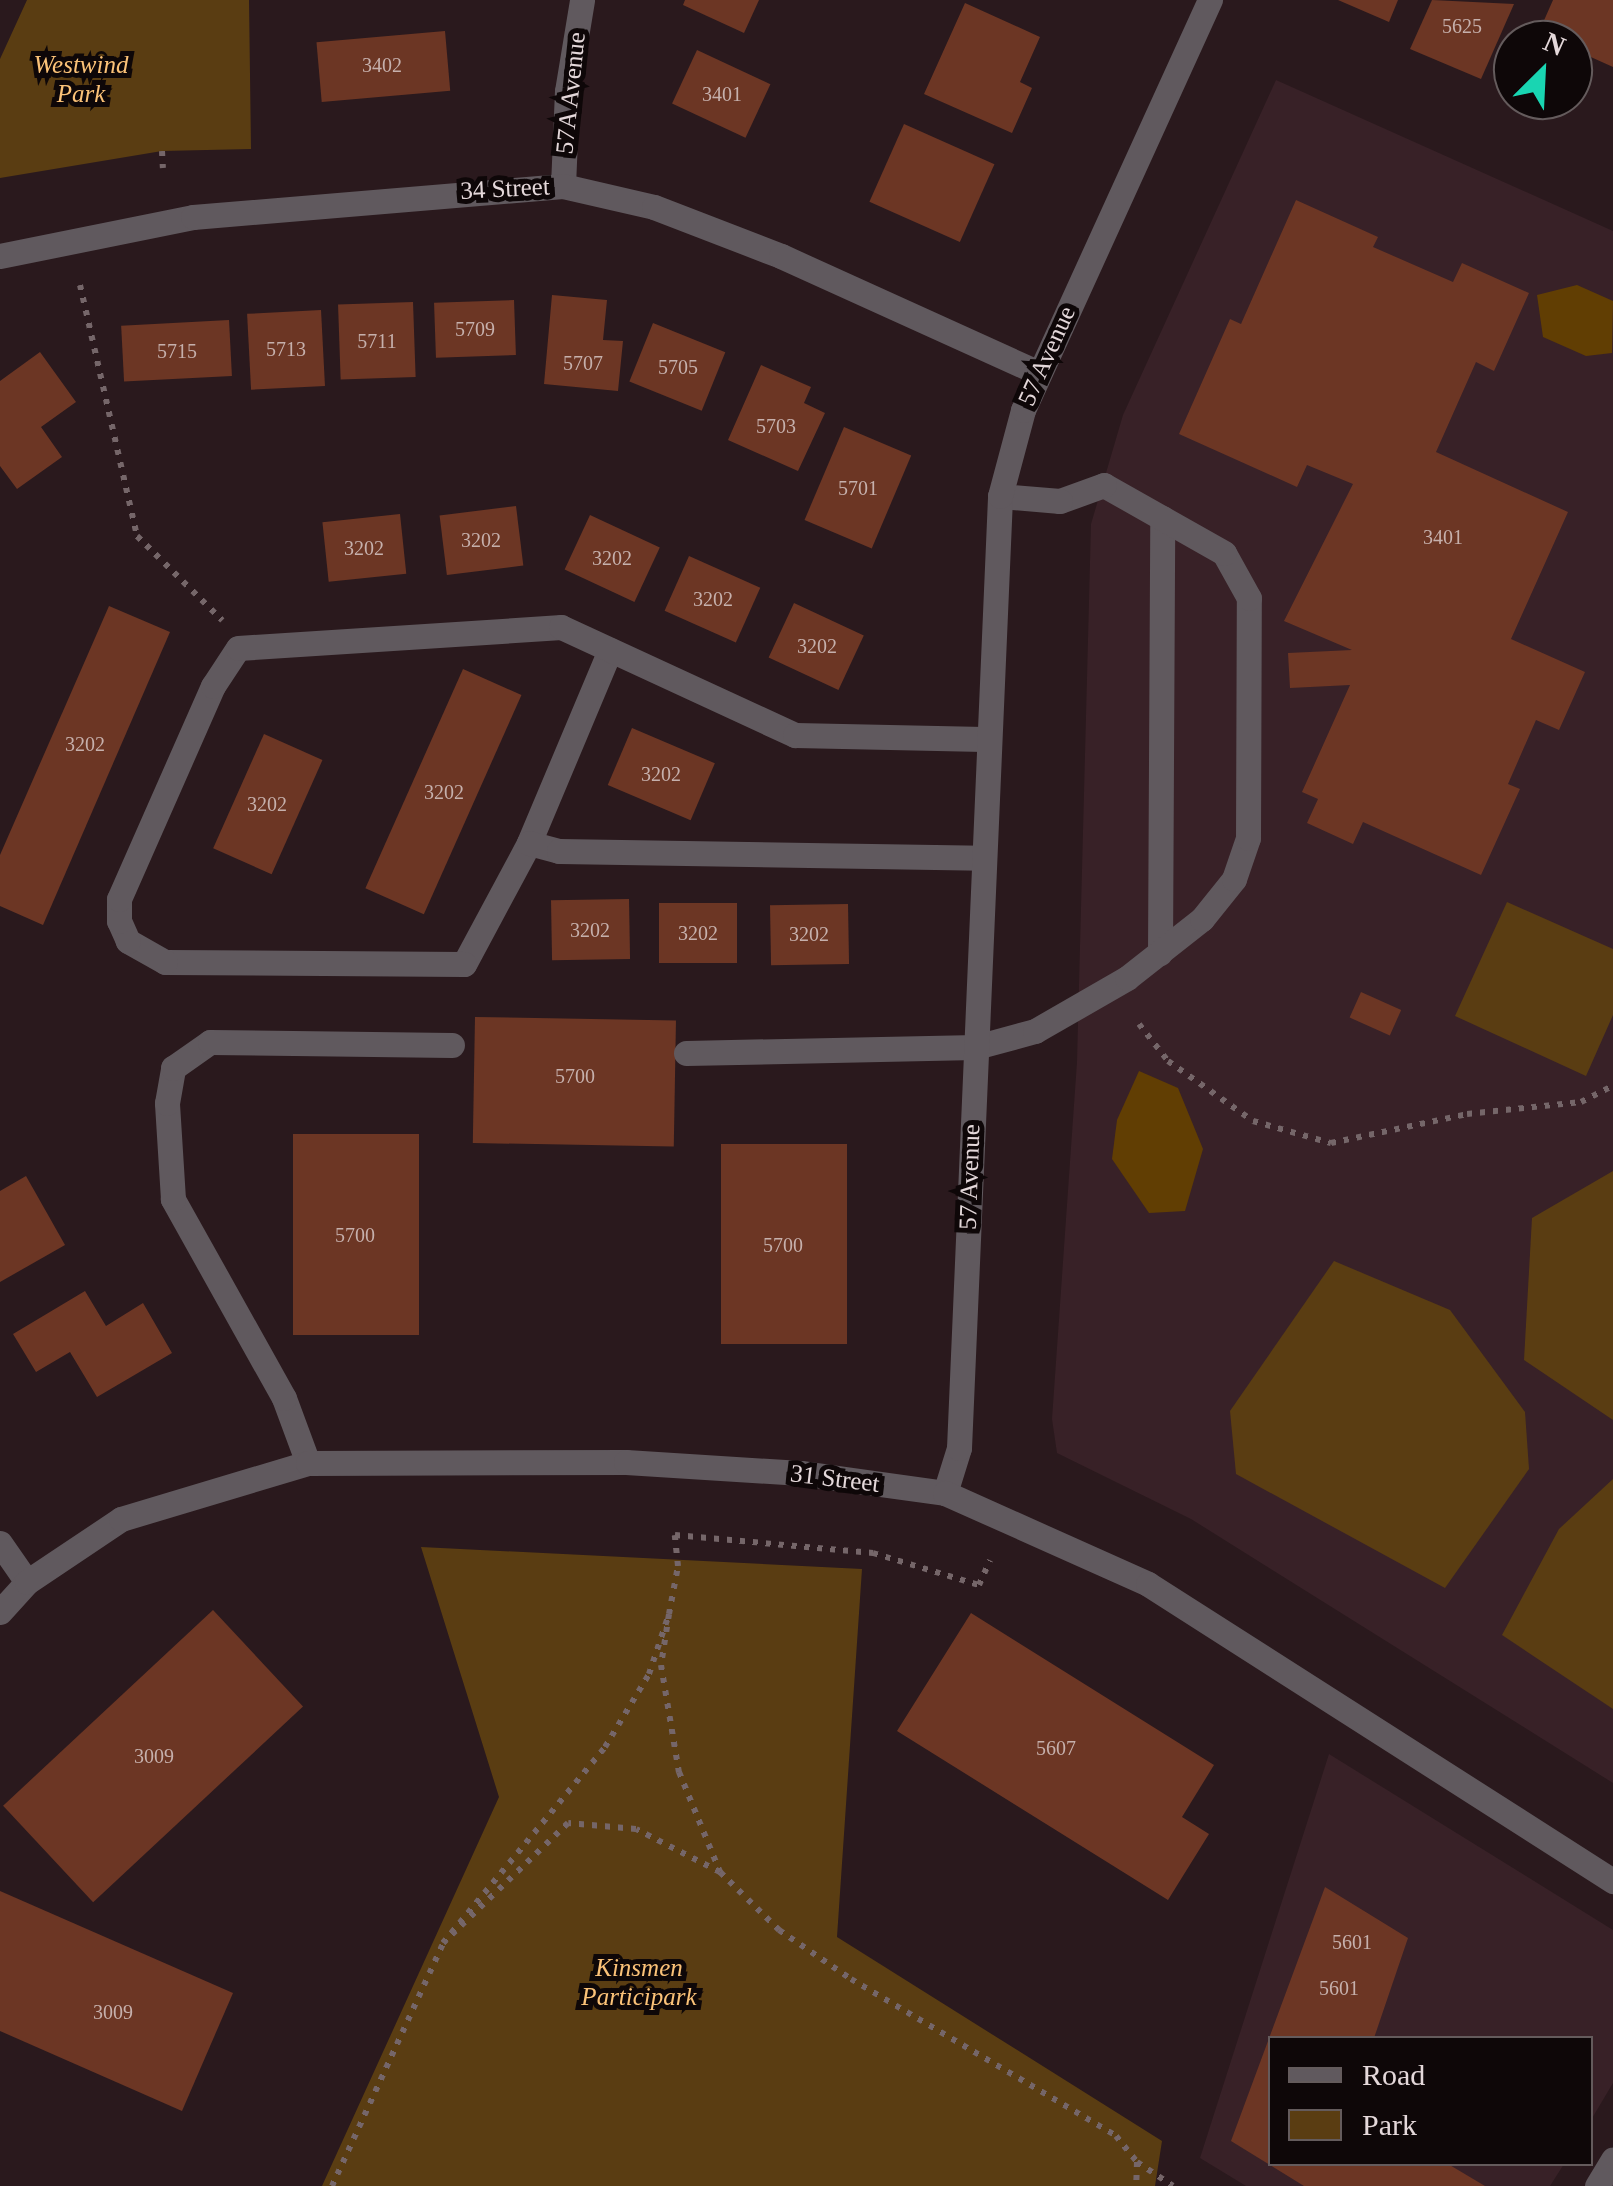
<!DOCTYPE html>
<html>
<head>
<meta charset="utf-8">
<style>
  body { margin:0 }
  #map { position:relative; width:1613px; height:2186px; overflow:hidden; background:#2a191d; font-family:Georgia,serif }
  div>[style] { position:absolute }
  .built>* { inset:0; background:#382127 }
  .green>* { inset:0; background:#5a3d12 }
  .forest>* { inset:0; background:#613e03 }
  .building>* { inset:0; background:#6c3624; transform-origin:0 0 }
  .path>* { height:6px; margin-top:-3px; transform-origin:0; background:repeating-linear-gradient(90deg,#756669 0 5px,transparent 0 13px) }
  .minor>* { height:25px; margin:-12.5px; padding:0 12.5px; transform-origin:12.5px; border-radius:12.5px; background:#60595e }
  span { translate:-50% -50%; white-space:nowrap; text-align:center; line-height:1.15; -webkit-text-stroke:10px #0e0708; paint-order:stroke }
  .number-label { font-size:20px; color:#c6b0ac }
  .number-label span { -webkit-text-stroke-width:0 }
  .park-label { font-size:25px; color:#fbc278; font-style:italic }
  .street-label { font-size:25px; color:#e4d8da }
  .legend { position:absolute; left:1268px; top:2036px; width:325px; height:130px; box-sizing:border-box; background:#0e0708; border:2px solid #645b5c; margin:0; padding:12px 18px; list-style:none; font-size:30px; color:#e4d8da }
  .legend li { display:flex; align-items:center; gap:20px; height:50px }
  .legend b { width:50px; border:2px solid #645b5c }
  .north { position:absolute; left:1493px; top:20px; width:100px; height:100px; box-sizing:border-box; background:#0e0708; border:2px solid #645b5c; border-radius:50%; rotate:24deg; font-size:28px; font-weight:700; line-height:40px; text-align:center; color:#e4d8da }
  .north::after { content:''; display:block; margin:auto; width:35px; height:45px; background:#19d5b2; clip-path:polygon(50% 0,100% 100%,50% 72%,0 100%) }
</style>
</head>
<body>
<div id="map">
  <div class="built">
    <div style="clip-path:polygon(1276px 80px,1613px 231px,1613px 1783px,1191px 1519px,1057px 1453px,1052px 1419px,1077px 1062px,1091px 524px,1123px 415px)"></div>
    <div style="clip-path:polygon(1329px 1754px,1613px 1930px,1613px 2083px,1591px 2120px,1590px 2038px,1270px 2038px,1270px 2164px,1564px 2164px,1550px 2186px,1246px 2186px,1200px 2158px)"></div>
  </div>
  <div class="green">
    <div style="clip-path:polygon(27px 0,249px 0,251px 149px,162px 151px,0 178px,0 59px)"></div>
    <div style="clip-path:polygon(1507px 902px,1613px 949px,1613px 1015px,1586px 1076px,1455px 1016px)"></div>
    <div style="clip-path:polygon(1613px 1171px,1613px 1420px,1524px 1360px,1532px 1218px)"></div>
    <div style="clip-path:polygon(1334px 1261px,1450px 1310px,1525px 1412px,1529px 1469px,1445px 1588px,1236px 1474px,1230px 1411px)"></div>
    <div style="clip-path:polygon(1613px 1479px,1613px 1709px,1502px 1635px,1559px 1529px)"></div>
    <div style="clip-path:polygon(421px 1547px,862px 1569px,837px 1937px,1162px 2141px,1155px 2186px,322px 2186px,499px 1797px)"></div>
  </div>
  <div class="forest">
    <div style="clip-path:polygon(1577px 285px,1613px 301px,1612px 353px,1586px 356px,1543px 337px,1537px 295px)"></div>
    <div style="clip-path:polygon(1139px 1071px,1178px 1088px,1203px 1149px,1185px 1211px,1149px 1213px,1112px 1159px,1117px 1120px)"></div>
  </div>
  <div class="building">
    <div style="clip-path:polygon(685px 0,759px 0,744px 33px,683px 5px)"></div>
    <div style="clip-path:polygon(1338px 0,1398px 0,1389px 22px)"></div>
    <div style="clip-path:polygon(1432px 0,1514px 4px,1481px 79px,1410px 49px)"></div>
    <div style="clip-path:polygon(1553px 0,1613px 0,1613px 67px,1573px 49px,1573px 40px,1538px 34px)"></div>
    <div style="clip-path:polygon(965px 3px,1040px 37px,1020px 82px,1032px 88px,1012px 133px,924px 94px)"></div>
    <div style="left:445px;top:31px;width:60px;height:129px;rotate:85deg"></div>
    <div style="left:697px;top:50px;width:81px;height:59px;rotate:25deg"></div>
    <div style="left:904px;top:124px;width:99px;height:85px;rotate:24deg"></div>
    <div style="clip-path:polygon(1296px 200px,1378px 237px,1373px 247px,1453px 282px,1462px 263px,1529px 293px,1494px 371px,1476px 362px,1436px 452px,1568px 512px,1511px 639px,1585px 672px,1559px 730px,1536px 720px,1508px 784px,1520px 789px,1481px 875px,1363px 822px,1353px 844px,1307px 823px,1318px 799px,1302px 792px,1350px 685px,1290px 688px,1288px 653px,1352px 650px,1284px 621px,1353px 484px,1307px 465px,1297px 487px,1179px 434px,1230px 319px,1241px 324px)"></div>
    <div style="clip-path:polygon(552px 295px,607px 300px,603px 340px,623px 341px,618px 391px,544px 384px)"></div>
    <div style="left:514px;top:300px;width:55px;height:80px;rotate:88deg"></div>
    <div style="left:413px;top:302px;width:75px;height:75px;rotate:88deg"></div>
    <div style="left:321px;top:310px;width:76px;height:74px;rotate:87deg"></div>
    <div style="left:229px;top:320px;width:56px;height:108px;rotate:87deg"></div>
    <div style="left:653px;top:323px;width:78px;height:63px;rotate:22deg"></div>
    <div style="clip-path:polygon(40px 352px,76px 402px,41px 427px,62px 457px,17px 489px,0 466px,0 381px)"></div>
    <div style="clip-path:polygon(761px 365px,811px 387px,804px 403px,825px 413px,798px 471px,728px 440px)"></div>
    <div style="left:844px;top:427px;width:73px;height:101px;rotate:23deg"></div>
    <div style="left:516px;top:506px;width:60px;height:77px;rotate:83deg"></div>
    <div style="left:400px;top:514px;width:60px;height:78px;rotate:84deg"></div>
    <div style="left:590px;top:515px;width:77px;height:60px;rotate:25deg"></div>
    <div style="left:689px;top:556px;width:78px;height:60px;rotate:24deg"></div>
    <div style="left:794px;top:603px;width:77px;height:60px;rotate:25deg"></div>
    <div style="clip-path:polygon(109px 606px,170px 632px,43px 925px,0 906px,0 855px)"></div>
    <div style="left:463px;top:669px;width:64px;height:240px;rotate:24deg"></div>
    <div style="left:632px;top:728px;width:90px;height:62px;rotate:23deg"></div>
    <div style="left:264px;top:734px;width:64px;height:125px;rotate:24deg"></div>
    <div style="left:629px;top:899px;width:60px;height:78px;rotate:89deg"></div>
    <div style="left:737px;top:903px;width:60px;height:78px;rotate:90deg"></div>
    <div style="left:848px;top:904px;width:60px;height:78px;rotate:89deg"></div>
    <div style="left:1361px;top:992px;width:44px;height:28px;rotate:24deg"></div>
    <div style="left:475px;top:1017px;width:201px;height:126px;rotate:1deg"></div>
    <div style="left:293px;top:1134px;width:126px;height:201px"></div>
    <div style="left:721px;top:1144px;width:126px;height:200px"></div>
    <div style="clip-path:polygon(26px 1176px,65px 1245px,0 1282px,0 1191px)"></div>
    <div style="clip-path:polygon(85px 1291px,106px 1326px,143px 1303px,172px 1353px,97px 1397px,70px 1352px,36px 1372px,13px 1334px)"></div>
    <div style="left:213px;top:1610px;width:132px;height:287px;rotate:47deg"></div>
    <div style="clip-path:polygon(971px 1613px,1214px 1765px,1182px 1817px,1209px 1834px,1168px 1900px,897px 1731px)"></div>
    <div style="clip-path:polygon(1325px 1887px,1408px 1938px,1374px 2038px,1270px 2038px,1270px 2164px,1448px 2164px,1485px 2186px,1304px 2186px,1231px 2141px)"></div>
    <div style="clip-path:polygon(0 1891px,233px 1993px,182px 2111px,0 2031px)"></div>
  </div>
  <div class="path">
    <div style="left:162px;top:151px;width:17px;rotate:87deg"></div>
    <div style="left:80px;top:285px;width:257px;rotate:77.2deg"></div>
    <div style="left:137px;top:536px;width:120px;rotate:44.7deg"></div>
    <div style="left:1139px;top:1024px;width:47px;rotate:51.9deg"></div>
    <div style="left:1168px;top:1061px;width:104px;rotate:35.2deg"></div>
    <div style="left:1253px;top:1121px;width:81px;rotate:15.8deg"></div>
    <div style="left:1331px;top:1143px;width:139px;rotate:-12deg"></div>
    <div style="left:1467px;top:1114px;width:115px;rotate:-6deg"></div>
    <div style="left:1581px;top:1102px;width:36px;rotate:-27deg"></div>
    <div style="left:669px;top:1614px;width:49px;rotate:-79.4deg"></div>
    <div style="left:678px;top:1566px;width:31px;rotate:-96deg"></div>
    <div style="left:675px;top:1535px;width:199px;rotate:5.2deg"></div>
    <div style="left:873px;top:1553px;width:111px;rotate:16.8deg"></div>
    <div style="left:979px;top:1585px;width:27px;rotate:-66deg"></div>
    <div style="left:720px;top:1872px;width:83px;rotate:44.5deg"></div>
    <div style="left:779px;top:1930px;width:87px;rotate:34.2deg"></div>
    <div style="left:851px;top:1979px;width:308px;rotate:30.6deg"></div>
    <div style="left:1116px;top:2136px;width:33px;rotate:51deg"></div>
    <div style="left:1137px;top:2162px;width:24px;rotate:92deg"></div>
    <div style="left:1137px;top:2162px;width:43px;rotate:33.7deg"></div>
    <div style="left:332px;top:2186px;width:267px;rotate:-65.4deg"></div>
    <div style="left:443px;top:1943px;width:254px;rotate:-50.4deg"></div>
    <div style="left:605px;top:1747px;width:85px;rotate:-58.9deg"></div>
    <div style="left:649px;top:1674px;width:63px;rotate:-71.6deg"></div>
    <div style="left:669px;top:1614px;width:52px;rotate:98.9deg"></div>
    <div style="left:661px;top:1665px;width:109px;rotate:80.5deg"></div>
    <div style="left:679px;top:1772px;width:108px;rotate:67.7deg"></div>
    <div style="left:720px;top:1872px;width:94px;rotate:-152.9deg"></div>
    <div style="left:636px;top:1829px;width:68px;rotate:-175deg"></div>
    <div style="left:568px;top:1823px;width:173px;rotate:136.2deg"></div>
  </div>
  <div class="minor">
    <div style="left:563px;top:186px;width:95px;rotate:-87.6deg"></div>
    <div style="left:567px;top:91px;width:92px;rotate:-80.6deg"></div>
    <div style="left:0;top:256px;width:197px;rotate:-11.4deg"></div>
    <div style="left:193px;top:217px;width:371px;rotate:-4.8deg"></div>
    <div style="left:563px;top:186px;width:93px;rotate:13deg"></div>
    <div style="left:654px;top:207px;width:136px;rotate:21.1deg"></div>
    <div style="left:781px;top:256px;width:283px;rotate:24.4deg"></div>
    <div style="left:610px;top:650px;width:209px;rotate:112.8deg"></div>
    <div style="left:529px;top:843px;width:137px;rotate:118.2deg"></div>
    <div style="left:464px;top:964px;width:299px;rotate:-179.6deg"></div>
    <div style="left:165px;top:962px;width:43px;rotate:-150.4deg"></div>
    <div style="left:128px;top:941px;width:22px;rotate:-114deg"></div>
    <div style="left:119px;top:921px;width:22px;rotate:-90deg"></div>
    <div style="left:119px;top:899px;width:233px;rotate:-66.2deg"></div>
    <div style="left:213px;top:686px;width:45px;rotate:-56.7deg"></div>
    <div style="left:238px;top:648px;width:324px;rotate:-3.7deg"></div>
    <div style="left:561px;top:627px;width:258px;rotate:24.8deg"></div>
    <div style="left:795px;top:735px;width:189px;rotate:1.2deg"></div>
    <div style="left:529px;top:843px;width:31px;rotate:15deg"></div>
    <div style="left:559px;top:851px;width:423px;rotate:0.9deg"></div>
    <div style="left:1160px;top:953px;width:435px;rotate:-89.7deg"></div>
    <div style="left:686px;top:1053px;width:290px;rotate:-1.2deg"></div>
    <div style="left:976px;top:1047px;width:61px;rotate:-15.2deg"></div>
    <div style="left:1035px;top:1031px;width:106px;rotate:-29.9deg"></div>
    <div style="left:1127px;top:978px;width:95px;rotate:-38.2deg"></div>
    <div style="left:1202px;top:919px;width:51px;rotate:-51.3deg"></div>
    <div style="left:1234px;top:879px;width:43px;rotate:-71.1deg"></div>
    <div style="left:1248px;top:838px;width:240px;rotate:-89.8deg"></div>
    <div style="left:1249px;top:598px;width:51px;rotate:-119.1deg"></div>
    <div style="left:1224px;top:553px;width:138px;rotate:-150.5deg"></div>
    <div style="left:1104px;top:485px;width:47px;rotate:160deg"></div>
    <div style="left:1060px;top:501px;width:60px;rotate:-175.2deg"></div>
    <div style="left:308px;top:1463px;width:69px;rotate:-110.3deg"></div>
    <div style="left:284px;top:1398px;width:228px;rotate:-119.2deg"></div>
    <div style="left:173px;top:1199px;width:96px;rotate:-93.6deg"></div>
    <div style="left:167px;top:1103px;width:36px;rotate:-80deg"></div>
    <div style="left:173px;top:1068px;width:45px;rotate:-35.1deg"></div>
    <div style="left:210px;top:1042px;width:242px;rotate:0.7deg"></div>
    <div style="left:945px;top:1493px;width:47px;rotate:-72.7deg"></div>
    <div style="left:959px;top:1448px;width:953px;rotate:-87.53deg"></div>
    <div style="left:1000px;top:496px;width:89px;rotate:-75deg"></div>
    <div style="left:1023px;top:410px;width:451px;rotate:-65.5deg"></div>
    <div style="left:0;top:1543px;width:47px;rotate:55.3deg"></div>
    <div style="left:0;top:1612px;width:40px;rotate:-48deg"></div>
    <div style="left:27px;top:1582px;width:113px;rotate:-33.8deg"></div>
    <div style="left:121px;top:1519px;width:195px;rotate:-16.7deg"></div>
    <div style="left:308px;top:1463px;width:318px;rotate:-0.2deg"></div>
    <div style="left:626px;top:1462px;width:175px;rotate:3.6deg"></div>
    <div style="left:801px;top:1473px;width:145px;rotate:7.9deg"></div>
    <div style="left:945px;top:1493px;width:222px;rotate:24.1deg"></div>
    <div style="left:1148px;top:1584px;width:552px;rotate:32.57deg"></div>
    <div style="left:1597px;top:2186px;width:31px;rotate:-59deg"></div>
  </div>
  <div class="number-label">
    <span style="left:1462px;top:26px">5625</span>
    <span style="left:382px;top:65px">3402</span>
    <span style="left:722px;top:94px">3401</span>
    <span style="left:475px;top:329px">5709</span>
    <span style="left:377px;top:341px">5711</span>
    <span style="left:286px;top:349px">5713</span>
    <span style="left:177px;top:351px">5715</span>
    <span style="left:583px;top:363px">5707</span>
    <span style="left:678px;top:367px">5705</span>
    <span style="left:776px;top:426px">5703</span>
    <span style="left:858px;top:488px">5701</span>
    <span style="left:1443px;top:537px">3401</span>
    <span style="left:481px;top:540px">3202</span>
    <span style="left:364px;top:548px">3202</span>
    <span style="left:612px;top:558px">3202</span>
    <span style="left:713px;top:599px">3202</span>
    <span style="left:817px;top:646px">3202</span>
    <span style="left:85px;top:744px">3202</span>
    <span style="left:661px;top:774px">3202</span>
    <span style="left:444px;top:792px">3202</span>
    <span style="left:267px;top:804px">3202</span>
    <span style="left:590px;top:930px">3202</span>
    <span style="left:698px;top:933px">3202</span>
    <span style="left:809px;top:934px">3202</span>
    <span style="left:575px;top:1076px">5700</span>
    <span style="left:355px;top:1235px">5700</span>
    <span style="left:783px;top:1245px">5700</span>
    <span style="left:1056px;top:1748px">5607</span>
    <span style="left:154px;top:1756px">3009</span>
    <span style="left:1352px;top:1942px">5601</span>
    <span style="left:1339px;top:1988px">5601</span>
    <span style="left:113px;top:2012px">3009</span>
  </div>
  <div class="park-label">
    <span style="left:81px;top:80px">Westwind<br>Park</span>
    <span style="left:639px;top:1983px">Kinsmen<br>Participark</span>
  </div>
  <div class="street-label">
    <span style="left:571px;top:93px;rotate:-84deg">57A Avenue</span>
    <span style="left:505px;top:189px;rotate:-3deg">34 Street</span>
    <span style="left:1047px;top:356px;rotate:-66deg">57 Avenue</span>
    <span style="left:970px;top:1177px;rotate:-88deg">57 Avenue</span>
    <span style="left:835px;top:1479px;rotate:7deg">31 Street</span>
  </div>
  <ul class="legend">
  <li><b style="height:12px;background:#60595e"></b>Road</li>
  <li><b style="height:28px;background:#5a3d12"></b>Park</li>
  </ul>
  <div class="north">N</div>
</div>
</body>
</html>
